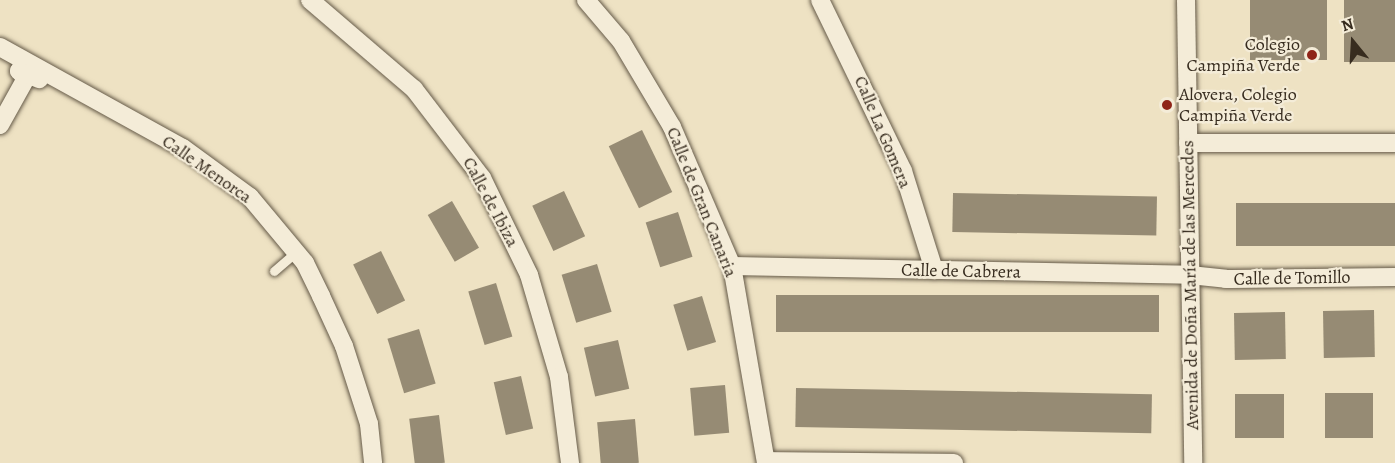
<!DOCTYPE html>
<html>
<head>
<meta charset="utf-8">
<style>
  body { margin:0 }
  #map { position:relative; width:1395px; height:463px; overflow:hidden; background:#eee2c3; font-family:Alegreya,serif }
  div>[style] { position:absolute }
  .building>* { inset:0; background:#968b74; transform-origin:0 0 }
  .roads { filter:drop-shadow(0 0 2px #655a48) drop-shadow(0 0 2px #655a48) }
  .lane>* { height:9px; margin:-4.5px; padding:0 4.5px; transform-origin:4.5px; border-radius:4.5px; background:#f4ecd8 }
  .street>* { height:18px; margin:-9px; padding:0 9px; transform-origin:9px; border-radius:9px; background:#f4ecd8 }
  .dots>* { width:16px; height:16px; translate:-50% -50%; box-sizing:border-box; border:3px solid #f4ecd8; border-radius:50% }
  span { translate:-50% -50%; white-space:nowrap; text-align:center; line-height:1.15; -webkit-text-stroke:4.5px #f4ecd8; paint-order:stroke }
  .poi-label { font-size:18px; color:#372c1f }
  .right { translate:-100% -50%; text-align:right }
  .left { translate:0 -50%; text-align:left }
  .street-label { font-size:18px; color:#372c1f }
  .north { position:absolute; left:1323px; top:12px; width:60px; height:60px; -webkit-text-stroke:4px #f4ecd8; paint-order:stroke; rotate:342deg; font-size:16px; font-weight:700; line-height:24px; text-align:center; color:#372c1f }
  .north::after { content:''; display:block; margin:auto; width:21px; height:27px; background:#372c1f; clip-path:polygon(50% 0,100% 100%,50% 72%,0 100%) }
</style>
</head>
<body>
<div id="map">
  <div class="building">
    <div style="left:1250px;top:0;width:77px;height:60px"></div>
    <div style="left:1344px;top:0;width:51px;height:62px"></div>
    <div style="left:642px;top:130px;width:69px;height:37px;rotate:64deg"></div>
    <div style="left:564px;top:191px;width:50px;height:35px;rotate:65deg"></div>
    <div style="left:953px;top:193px;width:204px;height:39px;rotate:1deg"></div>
    <div style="left:452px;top:201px;width:54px;height:28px;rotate:60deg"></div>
    <div style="left:1236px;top:203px;width:159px;height:43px"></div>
    <div style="left:678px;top:212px;width:47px;height:34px;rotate:72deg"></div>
    <div style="left:381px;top:251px;width:55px;height:31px;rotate:64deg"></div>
    <div style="left:597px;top:264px;width:50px;height:37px;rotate:73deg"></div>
    <div style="left:496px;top:283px;width:56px;height:29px;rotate:73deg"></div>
    <div style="left:776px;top:295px;width:383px;height:37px"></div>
    <div style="left:702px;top:296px;width:48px;height:30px;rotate:73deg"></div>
    <div style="left:1374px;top:310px;width:47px;height:51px;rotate:89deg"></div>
    <div style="left:1285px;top:312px;width:47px;height:51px;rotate:89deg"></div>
    <div style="left:419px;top:329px;width:57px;height:33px;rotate:73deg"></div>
    <div style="left:618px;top:340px;width:50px;height:35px;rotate:77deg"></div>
    <div style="left:521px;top:376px;width:54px;height:28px;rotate:77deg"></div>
    <div style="left:725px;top:385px;width:48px;height:35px;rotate:85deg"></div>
    <div style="left:796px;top:388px;width:356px;height:39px;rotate:1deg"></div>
    <div style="left:1325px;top:393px;width:48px;height:45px"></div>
    <div style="left:1235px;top:394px;width:49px;height:44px"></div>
    <div style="left:439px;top:415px;width:48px;height:30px;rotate:83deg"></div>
    <div style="left:635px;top:419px;width:44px;height:38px;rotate:85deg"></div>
  </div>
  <div class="roads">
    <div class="lane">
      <div style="left:274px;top:271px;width:29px;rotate:-41deg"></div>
    </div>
    <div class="street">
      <div style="left:310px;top:0;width:137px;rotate:40.6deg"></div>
      <div style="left:414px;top:89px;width:112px;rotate:52.6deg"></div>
      <div style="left:482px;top:178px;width:108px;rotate:64.1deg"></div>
      <div style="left:529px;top:275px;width:106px;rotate:73.6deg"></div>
      <div style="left:559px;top:377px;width:87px;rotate:82.7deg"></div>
      <div style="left:586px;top:0;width:54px;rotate:49.5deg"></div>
      <div style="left:621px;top:41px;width:100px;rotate:59.3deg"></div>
      <div style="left:672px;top:127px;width:151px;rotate:66.7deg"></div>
      <div style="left:732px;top:266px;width:200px;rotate:80.2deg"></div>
      <div style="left:820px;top:0;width:190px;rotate:64.1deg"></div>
      <div style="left:903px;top:171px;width:104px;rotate:72.6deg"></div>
      <div style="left:1186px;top:0;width:463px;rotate:89.1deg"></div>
      <div style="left:0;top:47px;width:209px;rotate:28.9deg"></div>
      <div style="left:183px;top:148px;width:83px;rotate:36.2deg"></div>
      <div style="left:250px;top:197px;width:86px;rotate:50.2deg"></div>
      <div style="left:305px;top:263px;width:37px;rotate:64deg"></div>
      <div style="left:321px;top:296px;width:55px;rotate:65.3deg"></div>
      <div style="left:344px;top:346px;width:82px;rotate:72.2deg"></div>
      <div style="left:369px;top:424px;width:39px;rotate:84deg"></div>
      <div style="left:0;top:125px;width:54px;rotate:-61deg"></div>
      <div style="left:26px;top:78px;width:10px;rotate:-135deg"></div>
      <div style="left:19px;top:71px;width:22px;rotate:22deg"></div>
      <div style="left:1188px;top:143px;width:207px"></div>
      <div style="left:732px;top:266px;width:458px;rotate:1.1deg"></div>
      <div style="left:1190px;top:275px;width:36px;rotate:6deg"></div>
      <div style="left:1226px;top:279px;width:169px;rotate:-0.7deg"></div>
      <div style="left:766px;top:461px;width:188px;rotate:0.6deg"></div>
    </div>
  </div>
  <div class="dots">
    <div style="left:1312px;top:55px;background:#8f2418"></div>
    <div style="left:1167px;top:105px;background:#8f2418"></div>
  </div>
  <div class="poi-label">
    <span class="right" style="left:1300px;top:55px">Colegio<br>Campiña Verde</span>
    <span class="left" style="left:1179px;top:105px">Alovera, Colegio<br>Campiña Verde</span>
  </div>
  <div class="street-label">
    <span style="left:883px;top:132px;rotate:67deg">Calle La Gomera</span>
    <span style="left:207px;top:169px;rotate:35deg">Calle Menorca</span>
    <span style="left:491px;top:202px;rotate:62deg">Calle de Ibiza</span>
    <span style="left:702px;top:202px;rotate:68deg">Calle de Gran Canaria</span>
    <span style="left:961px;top:271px;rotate:1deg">Calle de Cabrera</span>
    <span style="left:1292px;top:278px;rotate:-1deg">Calle de Tomillo</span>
    <span style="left:1190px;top:285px;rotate:-91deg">Avenida de Doña María de las Mercedes</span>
  </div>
  <div class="north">N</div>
</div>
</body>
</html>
